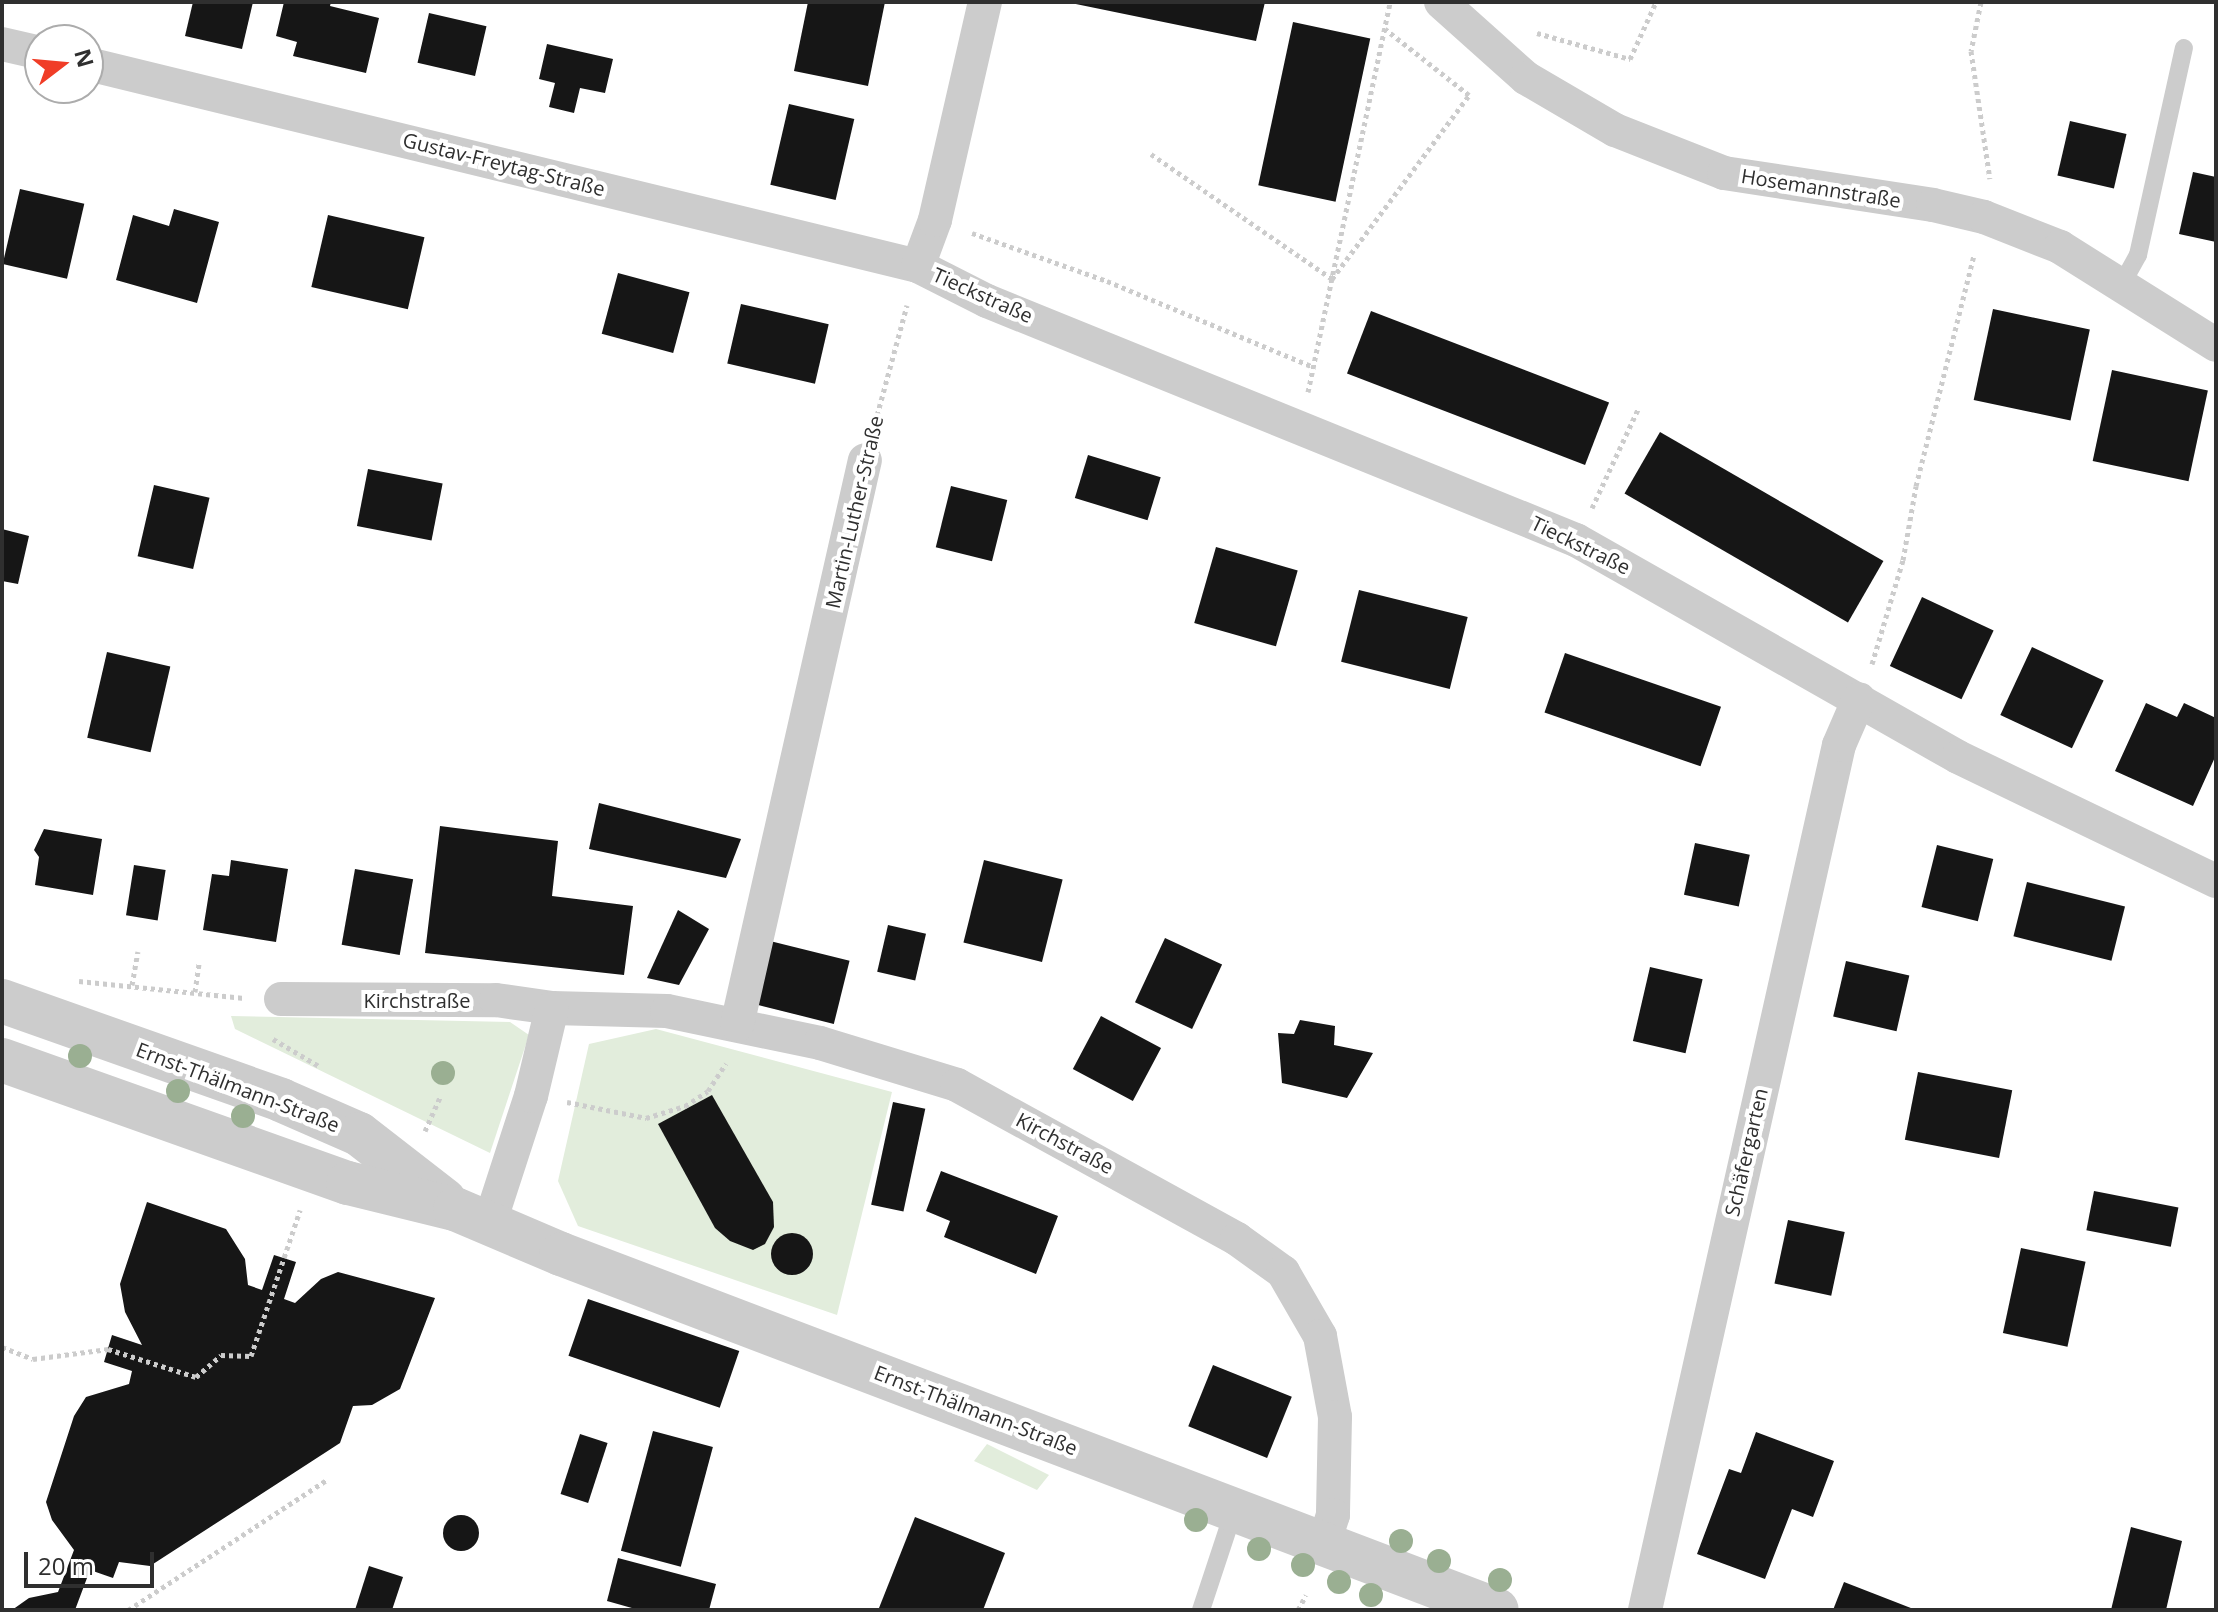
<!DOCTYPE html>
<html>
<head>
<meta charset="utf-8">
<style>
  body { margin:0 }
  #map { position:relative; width:2218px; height:1612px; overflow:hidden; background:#fff; font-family:"Open Sans",sans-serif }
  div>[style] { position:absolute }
  .green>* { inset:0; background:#e2eddc }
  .building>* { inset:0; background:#161616; transform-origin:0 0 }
  .round { border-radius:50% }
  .path>* { height:5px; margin-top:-2.5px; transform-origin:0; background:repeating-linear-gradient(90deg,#ccc 0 4px,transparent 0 8px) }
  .service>* { height:18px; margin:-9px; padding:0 9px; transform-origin:9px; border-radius:9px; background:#ccc }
  .minor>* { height:34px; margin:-17px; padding:0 17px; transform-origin:17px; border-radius:17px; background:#ccc }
  .tertiary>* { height:44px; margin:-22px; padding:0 22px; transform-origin:22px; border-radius:22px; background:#ccc }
  .trees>* { width:24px; height:24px; margin:-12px; border-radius:50%; background:#9aaf92 }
  span { translate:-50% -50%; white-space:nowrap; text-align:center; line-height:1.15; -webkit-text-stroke:8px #fff; paint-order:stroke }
  .street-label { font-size:20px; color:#2f2f2f }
  .frame { position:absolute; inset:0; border:4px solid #2f2f2f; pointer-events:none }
  .north { position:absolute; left:24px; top:24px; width:80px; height:80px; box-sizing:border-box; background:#fff; border:2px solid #acacac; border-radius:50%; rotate:74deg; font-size:22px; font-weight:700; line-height:32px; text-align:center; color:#2f2f2f }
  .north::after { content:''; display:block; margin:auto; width:28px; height:36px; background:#f03d27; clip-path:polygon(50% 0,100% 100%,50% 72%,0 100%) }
  .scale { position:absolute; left:24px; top:1552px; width:130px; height:36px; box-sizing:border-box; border:4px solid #2f2f2f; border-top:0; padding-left:10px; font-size:24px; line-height:28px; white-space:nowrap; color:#2f2f2f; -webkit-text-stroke:6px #fff; paint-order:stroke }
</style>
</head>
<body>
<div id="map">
  <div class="green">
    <div style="clip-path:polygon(231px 1016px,510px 1022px,529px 1035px,490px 1153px,235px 1029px)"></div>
    <div style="clip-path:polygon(656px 1029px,892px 1092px,837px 1315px,578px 1226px,558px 1181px,589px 1044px)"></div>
    <div style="clip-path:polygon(987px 1444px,1049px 1475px,1037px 1490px,974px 1461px)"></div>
  </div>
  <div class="building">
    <div style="clip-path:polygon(193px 2px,253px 2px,242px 49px,185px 36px)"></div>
    <div style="clip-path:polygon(284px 2px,331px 2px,330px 6px,379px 18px,366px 73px,293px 56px,297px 42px,276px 36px)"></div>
    <div style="clip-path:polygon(808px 2px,885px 2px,868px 86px,794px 71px)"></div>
    <div style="clip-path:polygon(1066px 2px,1265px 2px,1256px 41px)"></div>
    <div style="left:429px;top:13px;width:59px;height:51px;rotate:13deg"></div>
    <div style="left:1293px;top:22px;width:79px;height:167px;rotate:12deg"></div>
    <div style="clip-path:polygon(547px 44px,613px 59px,605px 93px,580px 88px,574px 113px,549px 107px,555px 83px,539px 79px)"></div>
    <div style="left:789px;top:104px;width:67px;height:83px;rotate:13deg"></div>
    <div style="left:2070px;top:121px;width:58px;height:56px;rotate:13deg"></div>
    <div style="clip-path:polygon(2193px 172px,2216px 177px,2216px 242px,2179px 234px)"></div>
    <div style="left:20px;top:189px;width:66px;height:77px;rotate:13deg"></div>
    <div style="clip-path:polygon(174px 209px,219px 222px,197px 303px,116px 280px,133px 215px,169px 226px)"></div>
    <div style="left:328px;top:215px;width:99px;height:74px;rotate:13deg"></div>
    <div style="left:618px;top:273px;width:74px;height:63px;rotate:15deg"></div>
    <div style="left:741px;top:304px;width:90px;height:61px;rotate:13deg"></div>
    <div style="left:1993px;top:309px;width:99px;height:93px;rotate:12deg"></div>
    <div style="left:1371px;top:311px;width:255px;height:67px;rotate:21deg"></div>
    <div style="left:2112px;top:370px;width:98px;height:93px;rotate:12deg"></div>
    <div style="left:1660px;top:432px;width:258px;height:71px;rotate:30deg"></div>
    <div style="left:1088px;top:455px;width:76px;height:45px;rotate:17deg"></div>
    <div style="left:368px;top:469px;width:76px;height:58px;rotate:11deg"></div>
    <div style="left:154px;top:485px;width:57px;height:73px;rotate:13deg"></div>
    <div style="left:951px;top:486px;width:58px;height:63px;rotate:14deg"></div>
    <div style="clip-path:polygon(2px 529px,29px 536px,18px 584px,2px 581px)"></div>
    <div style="left:1216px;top:547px;width:85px;height:79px;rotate:16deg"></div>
    <div style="left:1359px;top:590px;width:112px;height:74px;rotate:14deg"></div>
    <div style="left:1922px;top:597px;width:79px;height:76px;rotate:25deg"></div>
    <div style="left:2032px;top:647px;width:79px;height:75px;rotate:25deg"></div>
    <div style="left:107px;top:652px;width:65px;height:88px;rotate:13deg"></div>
    <div style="left:1565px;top:653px;width:165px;height:63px;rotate:19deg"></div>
    <div style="clip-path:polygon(2146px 703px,2177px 717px,2184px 703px,2216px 718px,2216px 755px,2193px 806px,2115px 771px)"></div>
    <div style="clip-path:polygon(599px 803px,741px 839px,726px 878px,589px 849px)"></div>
    <div style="clip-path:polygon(440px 826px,558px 841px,552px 896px,633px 906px,624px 975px,425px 953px)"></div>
    <div style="clip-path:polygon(44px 829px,102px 839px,93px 895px,35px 885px,39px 857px,34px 850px)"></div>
    <div style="left:1695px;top:843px;width:56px;height:53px;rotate:12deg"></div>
    <div style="left:1937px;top:845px;width:58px;height:64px;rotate:14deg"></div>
    <div style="clip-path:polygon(231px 860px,288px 869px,276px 942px,203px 930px,212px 874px,229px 876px)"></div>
    <div style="left:984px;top:860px;width:81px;height:85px;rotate:14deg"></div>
    <div style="left:134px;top:865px;width:32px;height:51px;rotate:9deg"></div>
    <div style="left:355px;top:869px;width:59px;height:77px;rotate:10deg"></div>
    <div style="left:2027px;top:882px;width:101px;height:56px;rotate:14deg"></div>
    <div style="clip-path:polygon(678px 910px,709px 929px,679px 985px,647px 978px)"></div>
    <div style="left:888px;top:925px;width:39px;height:48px;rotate:13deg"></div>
    <div style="left:1165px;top:938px;width:63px;height:71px;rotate:25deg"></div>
    <div style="left:770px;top:941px;width:82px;height:65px;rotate:14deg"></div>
    <div style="left:1846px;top:961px;width:65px;height:57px;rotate:13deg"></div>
    <div style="left:1650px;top:967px;width:54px;height:76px;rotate:13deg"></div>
    <div style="left:1101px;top:1016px;width:68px;height:60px;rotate:28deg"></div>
    <div style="clip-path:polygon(1300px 1020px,1335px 1026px,1334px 1045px,1373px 1053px,1347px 1098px,1282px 1083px,1278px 1033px,1294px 1034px)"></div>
    <div style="left:1918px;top:1072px;width:96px;height:69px;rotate:11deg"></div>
    <div style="clip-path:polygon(712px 1095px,773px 1202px,774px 1227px,765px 1244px,753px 1250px,730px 1241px,715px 1228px,658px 1124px)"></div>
    <div style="left:893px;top:1102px;width:33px;height:105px;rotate:12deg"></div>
    <div style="clip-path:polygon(941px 1171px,1058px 1216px,1036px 1274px,944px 1237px,950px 1221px,926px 1211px)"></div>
    <div style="left:2094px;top:1191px;width:86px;height:40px;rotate:11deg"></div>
    <div style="clip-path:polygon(147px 1202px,226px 1229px,245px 1259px,248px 1285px,262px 1290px,274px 1255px,296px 1262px,284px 1299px,295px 1303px,321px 1279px,338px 1272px,435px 1298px,400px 1389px,372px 1405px,353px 1406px,340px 1443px,150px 1566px,119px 1562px,113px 1578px,90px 1570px,75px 1610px,12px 1610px,29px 1598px,58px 1592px,74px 1550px,52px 1520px,46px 1502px,74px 1416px,86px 1397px,129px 1384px,132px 1371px,104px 1362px,112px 1335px,142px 1345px,125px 1312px,120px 1284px)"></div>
    <div style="left:1788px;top:1220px;width:58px;height:65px;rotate:12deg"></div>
    <div class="round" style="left:771px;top:1233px;width:42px;height:42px"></div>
    <div style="left:2021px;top:1248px;width:66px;height:87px;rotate:12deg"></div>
    <div style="left:588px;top:1299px;width:160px;height:60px;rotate:19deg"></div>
    <div style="left:1213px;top:1365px;width:85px;height:66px;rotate:22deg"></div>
    <div style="left:653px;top:1431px;width:62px;height:124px;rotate:15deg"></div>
    <div style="clip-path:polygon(1756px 1432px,1834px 1461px,1813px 1517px,1792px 1509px,1765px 1579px,1697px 1554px,1729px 1469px,1741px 1473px)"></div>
    <div style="left:580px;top:1434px;width:29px;height:63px;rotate:18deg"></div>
    <div class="round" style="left:443px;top:1515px;width:36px;height:36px"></div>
    <div style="clip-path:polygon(915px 1517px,1005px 1553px,983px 1610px,879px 1608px)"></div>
    <div style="clip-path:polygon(2131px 1527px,2182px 1541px,2166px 1610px,2111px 1610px)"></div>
    <div style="clip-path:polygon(618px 1558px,716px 1584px,709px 1610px,639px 1610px,607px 1601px)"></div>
    <div style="clip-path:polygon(369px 1566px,403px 1577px,392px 1610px,355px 1610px)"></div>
    <div style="clip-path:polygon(1844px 1582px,1916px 1610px,1833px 1610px)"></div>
  </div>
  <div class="path">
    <div style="left:1981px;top:2px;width:50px;rotate:101.5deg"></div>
    <div style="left:1971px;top:51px;width:129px;rotate:81.6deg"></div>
    <div style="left:1537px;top:33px;width:97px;rotate:15.6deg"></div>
    <div style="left:1630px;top:59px;width:63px;rotate:-65.5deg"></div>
    <div style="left:1151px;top:154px;width:220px;rotate:34.6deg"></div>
    <div style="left:1332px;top:279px;width:229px;rotate:-53.3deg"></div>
    <div style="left:1469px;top:95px;width:107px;rotate:-141.8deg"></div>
    <div style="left:972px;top:233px;width:143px;rotate:19.6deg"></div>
    <div style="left:1107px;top:281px;width:224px;rotate:22.6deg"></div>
    <div style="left:1308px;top:392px;width:399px;rotate:-78.1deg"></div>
    <div style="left:875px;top:423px;width:122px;rotate:-74.8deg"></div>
    <div style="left:1592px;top:508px;width:111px;rotate:-65deg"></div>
    <div style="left:1872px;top:664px;width:109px;rotate:-73.4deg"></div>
    <div style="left:1903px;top:560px;width:75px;rotate:-80deg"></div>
    <div style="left:1916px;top:486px;width:238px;rotate:-75.9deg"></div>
    <div style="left:79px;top:981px;width:166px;rotate:5.9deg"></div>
    <div style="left:132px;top:985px;width:34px;rotate:-80deg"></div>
    <div style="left:195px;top:992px;width:30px;rotate:-82deg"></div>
    <div style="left:273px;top:1039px;width:53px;rotate:30.4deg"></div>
    <div style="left:567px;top:1102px;width:81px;rotate:11.4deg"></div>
    <div style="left:646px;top:1118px;width:41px;rotate:-17.1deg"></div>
    <div style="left:685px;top:1106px;width:27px;rotate:-33deg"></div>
    <div style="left:708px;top:1091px;width:33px;rotate:-57deg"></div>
    <div style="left:425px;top:1131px;width:39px;rotate:-66deg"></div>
    <div style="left:2px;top:1347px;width:33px;rotate:21deg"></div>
    <div style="left:33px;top:1359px;width:76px;rotate:-7.6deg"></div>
    <div style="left:108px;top:1349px;width:92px;rotate:17.7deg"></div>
    <div style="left:196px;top:1377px;width:33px;rotate:-41deg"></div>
    <div style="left:221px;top:1355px;width:30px;rotate:2deg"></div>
    <div style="left:251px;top:1356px;width:154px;rotate:-71.4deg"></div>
    <div style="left:128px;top:1610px;width:238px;rotate:-33.2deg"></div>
    <div style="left:1298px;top:1610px;width:17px;rotate:-62deg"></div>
  </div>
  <div class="service">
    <div style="left:2123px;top:282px;width:31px;rotate:-61deg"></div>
    <div style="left:2138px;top:255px;width:212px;rotate:-77.5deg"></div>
    <div style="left:1201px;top:1610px;width:105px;rotate:-71.7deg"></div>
  </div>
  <div class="minor">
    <div style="left:1441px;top:2px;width:114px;rotate:41.8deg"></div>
    <div style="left:1526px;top:78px;width:103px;rotate:30.3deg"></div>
    <div style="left:1615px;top:130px;width:117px;rotate:21.5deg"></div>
    <div style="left:1724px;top:173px;width:211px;rotate:8.7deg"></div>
    <div style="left:1933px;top:205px;width:52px;rotate:13.2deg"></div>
    <div style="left:1984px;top:217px;width:82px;rotate:21.5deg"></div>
    <div style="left:2060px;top:247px;width:184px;rotate:32.1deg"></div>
    <div style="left:2px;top:44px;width:39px;rotate:13deg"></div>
    <div style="left:88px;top:64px;width:854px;rotate:13.68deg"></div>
    <div style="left:918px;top:266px;width:77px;rotate:26.9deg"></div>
    <div style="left:987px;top:301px;width:636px;rotate:22.09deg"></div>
    <div style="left:1576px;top:540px;width:439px;rotate:29.6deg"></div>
    <div style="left:1958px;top:757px;width:286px;rotate:25.7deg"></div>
    <div style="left:918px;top:266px;width:49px;rotate:-69.7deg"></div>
    <div style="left:935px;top:220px;width:224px;rotate:-77.1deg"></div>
    <div style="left:281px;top:999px;width:215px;rotate:0.3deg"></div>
    <div style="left:496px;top:1000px;width:57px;rotate:8.1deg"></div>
    <div style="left:552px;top:1008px;width:115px;rotate:1.5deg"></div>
    <div style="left:667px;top:1011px;width:156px;rotate:11.8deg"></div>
    <div style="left:820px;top:1043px;width:143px;rotate:17deg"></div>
    <div style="left:957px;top:1085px;width:320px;rotate:28.8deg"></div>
    <div style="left:1237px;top:1239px;width:57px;rotate:35.7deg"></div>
    <div style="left:1283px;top:1272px;width:74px;rotate:60deg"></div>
    <div style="left:1320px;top:1336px;width:82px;rotate:79.5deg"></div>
    <div style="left:1335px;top:1417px;width:98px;rotate:91.2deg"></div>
    <div style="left:1333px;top:1515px;width:29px;rotate:108deg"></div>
    <div style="left:737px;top:1025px;width:579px;rotate:-77.24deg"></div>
    <div style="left:489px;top:1225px;width:136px;rotate:-72deg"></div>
    <div style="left:531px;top:1096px;width:90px;rotate:-76.6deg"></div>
    <div style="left:1645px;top:1610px;width:886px;rotate:-77.36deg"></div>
    <div style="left:1839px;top:745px;width:50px;rotate:-66.5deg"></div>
  </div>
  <div class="tertiary">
    <div style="left:2px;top:1001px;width:296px;rotate:19.5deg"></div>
    <div style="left:281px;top:1100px;width:85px;rotate:23.6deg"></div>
    <div style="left:359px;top:1134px;width:108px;rotate:37.8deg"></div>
    <div style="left:2px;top:1060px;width:367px;rotate:19.6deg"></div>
    <div style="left:348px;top:1183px;width:110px;rotate:13.7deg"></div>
    <div style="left:455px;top:1209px;width:115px;rotate:23deg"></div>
    <div style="left:561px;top:1254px;width:1001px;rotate:20.82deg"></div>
  </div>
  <div class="trees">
    <div style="left:80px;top:1056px"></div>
    <div style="left:443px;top:1073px"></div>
    <div style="left:178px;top:1091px"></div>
    <div style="left:243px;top:1116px"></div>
    <div style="left:1196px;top:1520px"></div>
    <div style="left:1401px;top:1541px"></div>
    <div style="left:1259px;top:1549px"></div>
    <div style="left:1439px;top:1561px"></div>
    <div style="left:1303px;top:1565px"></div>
    <div style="left:1500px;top:1580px"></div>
    <div style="left:1339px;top:1582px"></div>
    <div style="left:1371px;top:1595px"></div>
  </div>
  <div class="street-label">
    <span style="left:504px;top:164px;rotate:14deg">Gustav-Freytag-Straße</span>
    <span style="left:1821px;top:188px;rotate:9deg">Hosemannstraße</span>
    <span style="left:983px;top:295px;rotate:24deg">Tieckstraße</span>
    <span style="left:854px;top:512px;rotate:-77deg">Martin-Luther-Straße</span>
    <span style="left:1581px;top:545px;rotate:26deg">Tieckstraße</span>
    <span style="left:417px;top:1000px">Kirchstraße</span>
    <span style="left:238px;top:1087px;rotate:21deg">Ernst-Thälmann-Straße</span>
    <span style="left:1065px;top:1143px;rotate:28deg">Kirchstraße</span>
    <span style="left:1746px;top:1152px;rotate:-77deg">Schäfergarten</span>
    <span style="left:976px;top:1410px;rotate:21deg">Ernst-Thälmann-Straße</span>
  </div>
  <div class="frame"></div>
  <div class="north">N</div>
  <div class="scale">20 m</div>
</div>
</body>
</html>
